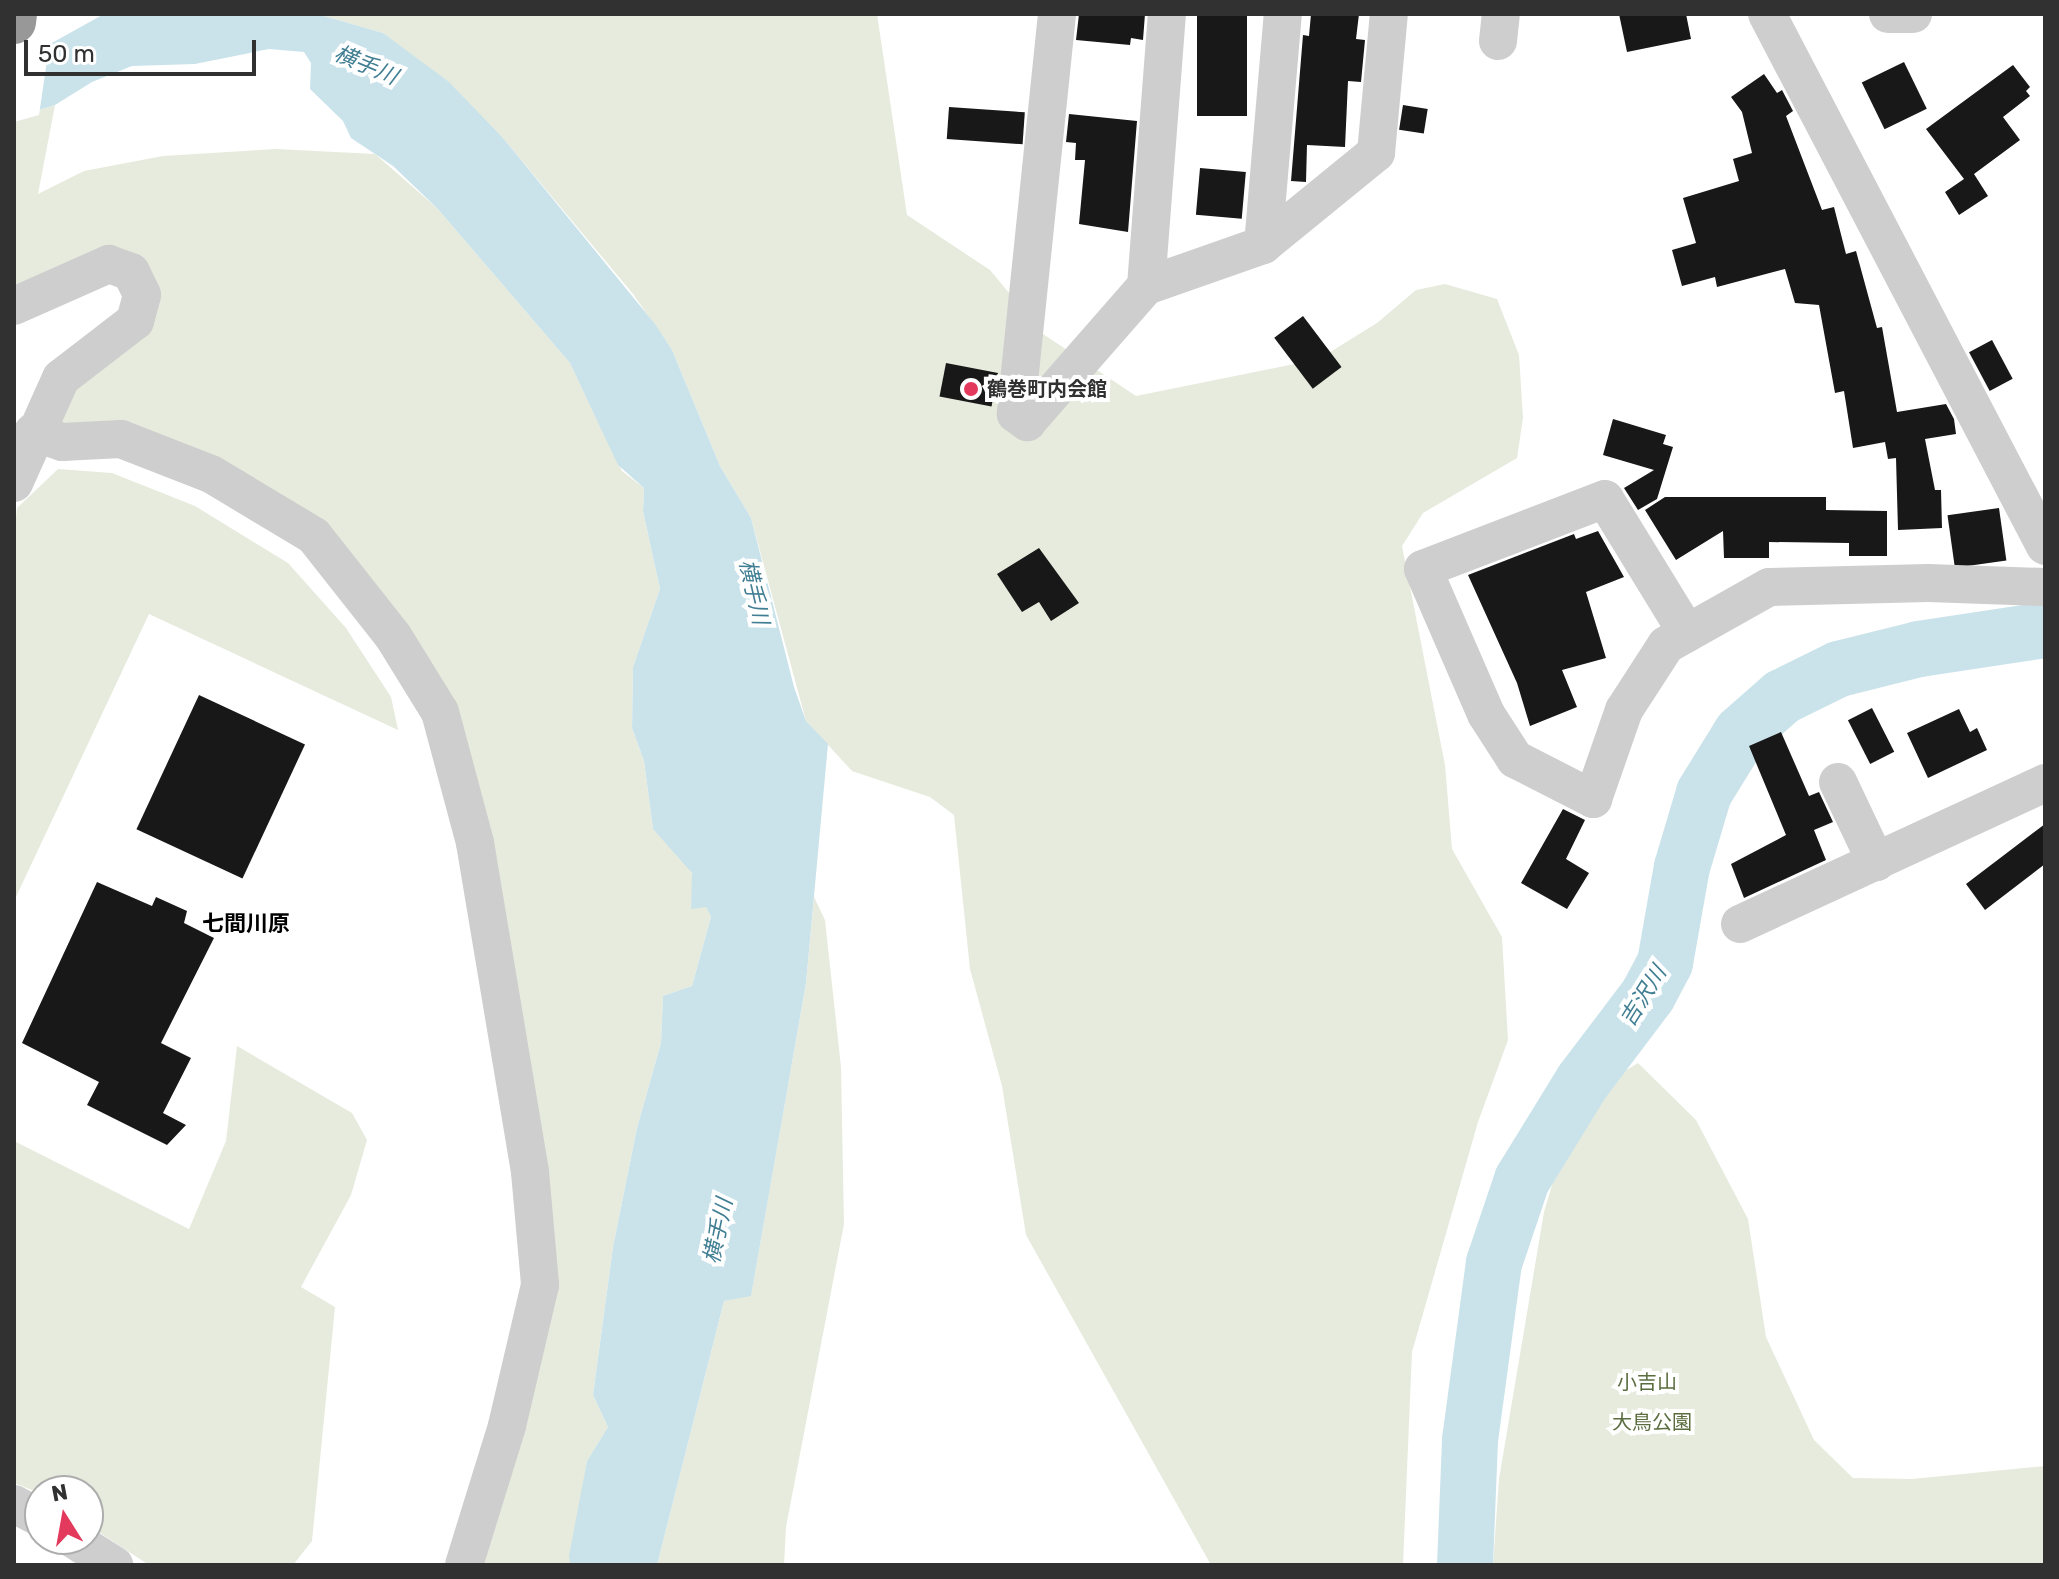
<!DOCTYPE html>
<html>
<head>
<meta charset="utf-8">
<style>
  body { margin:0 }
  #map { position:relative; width:2059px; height:1579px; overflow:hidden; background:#fff; font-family:Rubik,"Noto Sans JP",sans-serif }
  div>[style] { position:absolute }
  .green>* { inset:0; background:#e6ebdd }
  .water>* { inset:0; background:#cae3eb }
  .pier>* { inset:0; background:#fff }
  .river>* { height:56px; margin:-28px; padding:0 28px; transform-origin:28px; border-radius:28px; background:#cae3eb }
  .building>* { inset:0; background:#181818; transform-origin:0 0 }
  .minor>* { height:38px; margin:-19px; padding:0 19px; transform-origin:19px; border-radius:19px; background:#cecece }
  .highway>* { height:44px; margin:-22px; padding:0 22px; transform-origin:22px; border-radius:22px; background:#989898 }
  .dots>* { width:22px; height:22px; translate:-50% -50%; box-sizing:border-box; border:4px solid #fff; border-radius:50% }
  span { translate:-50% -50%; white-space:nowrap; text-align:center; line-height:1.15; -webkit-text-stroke:8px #fff; paint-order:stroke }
  .poi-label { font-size:20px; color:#313131; font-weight:700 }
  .left { translate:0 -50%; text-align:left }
  .park-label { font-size:20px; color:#5b6d3f }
  .water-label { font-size:22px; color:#407e93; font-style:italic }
  .neighbourhood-label { font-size:22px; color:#000; font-weight:700 }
  .frame { position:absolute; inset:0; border:16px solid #313131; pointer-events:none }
  .north { position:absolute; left:24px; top:1475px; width:80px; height:80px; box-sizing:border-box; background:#fff; border:2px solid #adadad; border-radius:50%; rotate:349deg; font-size:22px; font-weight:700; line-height:32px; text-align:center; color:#313131 }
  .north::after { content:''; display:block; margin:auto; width:28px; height:36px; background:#e3395c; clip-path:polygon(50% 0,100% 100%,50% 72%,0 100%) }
  .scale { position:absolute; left:24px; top:40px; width:232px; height:36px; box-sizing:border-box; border:4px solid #313131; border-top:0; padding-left:10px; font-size:24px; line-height:28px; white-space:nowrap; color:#313131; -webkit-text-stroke:6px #fff; paint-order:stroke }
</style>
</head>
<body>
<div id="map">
  <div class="green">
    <div style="clip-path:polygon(317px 14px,877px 14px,907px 215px,990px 270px,1043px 334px,1136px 396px,1319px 359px,1377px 323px,1416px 290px,1445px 284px,1497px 299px,1519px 355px,1523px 418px,1517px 458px,1423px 513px,1402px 546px,1445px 765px,1452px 849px,1502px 937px,1508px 1040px,1478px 1122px,1412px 1352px,1403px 1565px,1211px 1565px,1026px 1235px,1002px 1086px,970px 969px,954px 815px,930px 797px,852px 771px,806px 721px,751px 518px,720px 466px,672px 350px,633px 294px,503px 138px,383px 33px)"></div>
    <div style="clip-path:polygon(55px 105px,38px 194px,84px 171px,163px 156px,276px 149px,375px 154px,437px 208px,570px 363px,622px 471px,644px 488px,643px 511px,660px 589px,633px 667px,632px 728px,644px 761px,653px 829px,686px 863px,696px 881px,691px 901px,706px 907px,711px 917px,692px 986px,663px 996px,661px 1043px,637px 1128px,613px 1247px,593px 1395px,608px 1427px,587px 1461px,570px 1565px,464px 1565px,540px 1285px,440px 712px,314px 536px,211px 474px,33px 432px,135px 321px,131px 272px,14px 306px,14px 118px)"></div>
    <div style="clip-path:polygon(58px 469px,112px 473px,195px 506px,288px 563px,346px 628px,391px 697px,398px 730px,149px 614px,15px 899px,14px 538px,17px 508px)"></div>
    <div style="clip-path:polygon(814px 897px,825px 920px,841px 1067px,844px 1224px,786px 1527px,784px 1565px,657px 1565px,724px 1301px,751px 1295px,806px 983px)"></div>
    <div style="clip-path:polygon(237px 1046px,352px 1113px,367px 1140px,351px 1195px,301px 1287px,335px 1307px,312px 1541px,293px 1565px,149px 1565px,88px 1525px,88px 1491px,40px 1493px,14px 1483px,14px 1141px,189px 1229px,226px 1141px)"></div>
    <div style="clip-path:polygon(1638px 1063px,1696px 1120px,1748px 1219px,1766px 1337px,1814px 1440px,1853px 1478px,1912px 1479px,2045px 1466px,2045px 1565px,1493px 1565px,1499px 1479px,1544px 1212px,1566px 1137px,1599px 1087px)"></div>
  </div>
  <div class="water">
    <div style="clip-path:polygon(104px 14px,317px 14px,383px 33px,449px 82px,503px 138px,655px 324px,672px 350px,720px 466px,751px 518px,794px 687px,806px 721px,828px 744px,806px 983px,751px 1296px,724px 1301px,657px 1565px,570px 1565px,569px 1556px,587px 1461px,608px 1427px,593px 1395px,613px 1247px,637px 1128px,661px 1043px,663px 996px,692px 986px,711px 917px,706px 907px,691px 909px,692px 873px,653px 829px,644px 761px,632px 728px,633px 667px,660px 589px,643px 511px,644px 488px,618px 465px,570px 363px,437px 208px,393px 166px,351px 138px,343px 121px,310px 89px,311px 63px,304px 52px,269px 49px,195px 64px,132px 66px,92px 82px,55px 105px,14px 118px,14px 64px)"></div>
  </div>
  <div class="pier">
    <div style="clip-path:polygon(50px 40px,39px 115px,14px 122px,14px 59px)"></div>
  </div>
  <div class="river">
    <div style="left:1465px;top:1565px;width:125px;rotate:-87.7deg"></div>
    <div style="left:1470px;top:1440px;width:179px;rotate:-82.3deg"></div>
    <div style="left:1494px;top:1263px;width:88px;rotate:-71.4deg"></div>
    <div style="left:1522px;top:1180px;width:116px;rotate:-58.4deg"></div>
    <div style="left:1583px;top:1081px;width:108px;rotate:-52.9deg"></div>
    <div style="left:1648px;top:995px;width:36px;rotate:-62deg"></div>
    <div style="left:1665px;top:963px;width:97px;rotate:-80deg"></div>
    <div style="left:1682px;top:867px;width:77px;rotate:-73.4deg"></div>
    <div style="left:1704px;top:793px;width:70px;rotate:-58.3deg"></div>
    <div style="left:1741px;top:733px;width:55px;rotate:-41.3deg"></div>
    <div style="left:1782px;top:697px;width:64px;rotate:-26.2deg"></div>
    <div style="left:1839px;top:669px;width:82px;rotate:-14deg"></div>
    <div style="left:1919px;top:649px;width:127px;rotate:-8.6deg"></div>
  </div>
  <div class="building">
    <div style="clip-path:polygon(1079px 14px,1145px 14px,1143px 40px,1131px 38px,1130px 45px,1076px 40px)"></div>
    <div style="left:1197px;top:14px;width:50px;height:102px"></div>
    <div style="clip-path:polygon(1311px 14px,1359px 14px,1356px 39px,1365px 40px,1361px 82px,1348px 81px,1345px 147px,1307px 145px,1306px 182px,1291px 181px,1303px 35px,1309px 36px)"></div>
    <div style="clip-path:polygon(1619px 14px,1686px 14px,1691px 39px,1627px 52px)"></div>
    <div style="left:1904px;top:62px;width:52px;height:47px;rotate:64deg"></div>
    <div style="clip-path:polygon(2013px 65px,2030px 87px,2026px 91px,2030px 96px,2003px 117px,2020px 140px,1974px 174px,1988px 196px,1959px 215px,1945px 192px,1964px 179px,1926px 129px)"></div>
    <div style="clip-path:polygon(1764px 74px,1777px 93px,1782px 90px,1793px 111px,1786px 116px,1822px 210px,1834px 207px,1846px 254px,1856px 251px,1877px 328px,1882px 327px,1897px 412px,1946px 404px,1954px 419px,1956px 434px,1925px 439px,1935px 490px,1941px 490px,1942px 528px,1898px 530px,1896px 458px,1888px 459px,1885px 442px,1853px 448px,1844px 391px,1835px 393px,1819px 305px,1795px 303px,1785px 269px,1717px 287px,1715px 277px,1682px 286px,1672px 250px,1696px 243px,1683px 198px,1739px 181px,1733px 159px,1752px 153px,1742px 112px,1731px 97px)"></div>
    <div style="left:1403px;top:105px;width:25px;height:25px;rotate:9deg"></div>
    <div style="left:949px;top:107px;width:76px;height:32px;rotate:4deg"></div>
    <div style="clip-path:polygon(1069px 114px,1137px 121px,1128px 232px,1079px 224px,1085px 160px,1075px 160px,1076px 143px,1066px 142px)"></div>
    <div style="left:1200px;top:168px;width:46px;height:47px;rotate:5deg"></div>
    <div style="left:1303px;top:316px;width:64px;height:36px;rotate:53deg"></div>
    <div style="left:1992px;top:340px;width:44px;height:26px;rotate:62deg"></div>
    <div style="left:946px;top:363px;width:53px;height:34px;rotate:11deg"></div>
    <div style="clip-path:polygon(1613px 419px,1666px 435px,1663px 444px,1673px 447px,1657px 499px,1638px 510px,1624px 488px,1654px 470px,1603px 455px)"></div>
    <div style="clip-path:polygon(1665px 497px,1826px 497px,1826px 510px,1887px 511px,1887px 556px,1849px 556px,1849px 543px,1769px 542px,1769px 558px,1724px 558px,1723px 531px,1676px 560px,1645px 510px)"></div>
    <div style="left:1999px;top:508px;width:53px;height:52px;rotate:82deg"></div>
    <div style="clip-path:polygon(1598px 531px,1624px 577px,1586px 592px,1606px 658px,1562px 670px,1577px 707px,1530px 726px,1517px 683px,1468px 575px,1574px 534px,1576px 539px)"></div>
    <div style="clip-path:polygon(1039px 548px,1079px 603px,1051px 621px,1039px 602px,1022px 612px,997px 574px)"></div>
    <div style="left:199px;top:695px;width:117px;height:148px;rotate:25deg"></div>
    <div style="left:1872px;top:708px;width:49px;height:27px;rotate:63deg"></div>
    <div style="clip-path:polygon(1959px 709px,1970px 732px,1977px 728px,1987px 750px,1928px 778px,1907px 733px)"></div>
    <div style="clip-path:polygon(1781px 732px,1809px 796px,1819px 792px,1833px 822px,1814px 830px,1826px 860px,1744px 898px,1731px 864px,1786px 835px,1749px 746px)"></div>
    <div style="clip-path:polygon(1563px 809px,1585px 820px,1566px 859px,1589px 873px,1567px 909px,1521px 883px)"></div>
    <div style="clip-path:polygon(2045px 824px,2045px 864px,1985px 910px,1966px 884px)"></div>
    <div style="clip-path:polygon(97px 882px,152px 906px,156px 897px,187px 911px,184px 923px,214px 938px,161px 1043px,191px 1058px,163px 1113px,186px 1125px,167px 1145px,87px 1105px,99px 1082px,22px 1043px)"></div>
  </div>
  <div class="minor">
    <div style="left:1057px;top:14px;width:402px;rotate:95.9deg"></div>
    <div style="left:1016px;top:414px;width:14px;rotate:36deg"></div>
    <div style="left:1027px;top:422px;width:181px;rotate:-48.8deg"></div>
    <div style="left:1146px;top:286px;width:124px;rotate:-19.3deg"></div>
    <div style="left:1263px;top:245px;width:146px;rotate:-39.2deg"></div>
    <div style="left:1376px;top:153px;width:140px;rotate:-84.7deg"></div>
    <div style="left:1767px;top:14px;width:600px;rotate:62.41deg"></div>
    <div style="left:1888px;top:14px;width:25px"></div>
    <div style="left:1498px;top:41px;width:27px;rotate:-84deg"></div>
    <div style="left:1263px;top:245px;width:232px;rotate:-85.1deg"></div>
    <div style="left:1146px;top:286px;width:273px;rotate:-85.6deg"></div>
    <div style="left:14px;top:306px;width:104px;rotate:-23.9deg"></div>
    <div style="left:109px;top:264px;width:23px;rotate:20deg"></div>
    <div style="left:131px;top:272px;width:25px;rotate:64deg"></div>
    <div style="left:142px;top:295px;width:27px;rotate:105deg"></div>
    <div style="left:135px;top:321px;width:93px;rotate:142.4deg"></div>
    <div style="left:61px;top:378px;width:115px;rotate:114.1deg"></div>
    <div style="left:33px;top:432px;width:31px;rotate:19deg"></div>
    <div style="left:62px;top:442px;width:59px;rotate:-2.9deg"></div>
    <div style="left:121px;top:439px;width:97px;rotate:21.3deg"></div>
    <div style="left:211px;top:474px;width:120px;rotate:31deg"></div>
    <div style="left:314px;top:536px;width:127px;rotate:51.7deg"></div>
    <div style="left:393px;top:636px;width:89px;rotate:58.3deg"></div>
    <div style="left:440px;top:712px;width:136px;rotate:75deg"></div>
    <div style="left:475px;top:843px;width:334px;rotate:80.5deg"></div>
    <div style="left:530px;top:1172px;width:113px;rotate:84.9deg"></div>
    <div style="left:540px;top:1285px;width:145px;rotate:103.2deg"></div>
    <div style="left:507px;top:1426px;width:145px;rotate:107.2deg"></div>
    <div style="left:1687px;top:633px;width:157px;rotate:-121.5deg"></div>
    <div style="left:1605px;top:499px;width:195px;rotate:159deg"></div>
    <div style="left:1423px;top:569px;width:158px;rotate:66.5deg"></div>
    <div style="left:1486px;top:714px;width:54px;rotate:57.2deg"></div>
    <div style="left:1515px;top:759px;width:88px;rotate:27.1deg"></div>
    <div style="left:1593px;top:799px;width:94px;rotate:-70.8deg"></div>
    <div style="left:1624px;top:710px;width:77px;rotate:-57.1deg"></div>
    <div style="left:1666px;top:645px;width:118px;rotate:-29.4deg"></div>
    <div style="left:1769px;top:587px;width:159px;rotate:-1.4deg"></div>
    <div style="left:1928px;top:583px;width:117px;rotate:2deg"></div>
    <div style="left:1838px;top:782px;width:89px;rotate:64.6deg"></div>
    <div style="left:1740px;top:924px;width:336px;rotate:-24.8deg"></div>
    <div style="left:14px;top:1504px;width:30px;rotate:28deg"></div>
    <div style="left:73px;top:1539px;width:49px;rotate:32.4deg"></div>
  </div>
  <div class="highway">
    <div style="left:14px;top:22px;width:8px;rotate:-83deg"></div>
  </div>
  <div class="dots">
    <div style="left:971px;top:389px;background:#e3395c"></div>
  </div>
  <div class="poi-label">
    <span class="left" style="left:987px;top:389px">鶴巻町内会館</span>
  </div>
  <div class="park-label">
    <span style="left:1647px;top:1382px">小吉山</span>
    <span style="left:1652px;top:1422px">大鳥公園</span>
  </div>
  <div class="water-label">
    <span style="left:366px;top:65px;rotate:23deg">横手川</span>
    <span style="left:754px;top:592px;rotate:77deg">横手川</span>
    <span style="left:1643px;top:996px;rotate:-58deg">吉沢川</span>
    <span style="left:718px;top:1231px;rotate:-78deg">横手川</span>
  </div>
  <div class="neighbourhood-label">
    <span style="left:246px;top:924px">七間川原</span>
  </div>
  <div class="frame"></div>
  <div class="north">N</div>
  <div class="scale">50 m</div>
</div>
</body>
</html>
